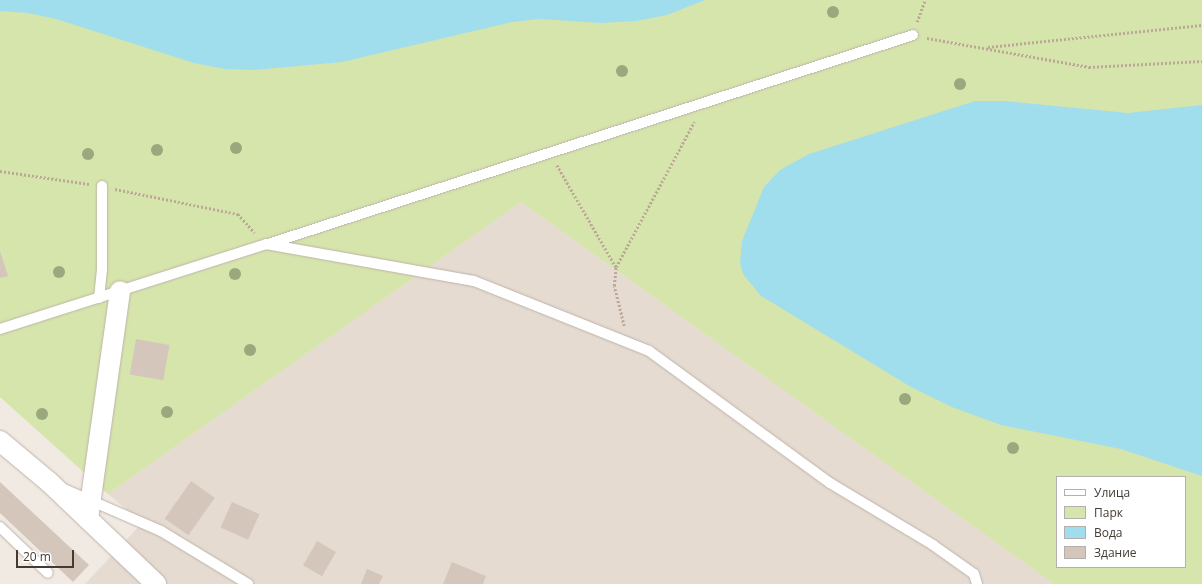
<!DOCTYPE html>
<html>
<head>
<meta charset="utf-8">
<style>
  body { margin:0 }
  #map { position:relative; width:1202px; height:584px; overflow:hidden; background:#f1eae3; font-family:"Open Sans",sans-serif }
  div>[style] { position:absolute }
  .residential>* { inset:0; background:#e5dbd1 }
  .green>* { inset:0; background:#d6e5ac }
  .water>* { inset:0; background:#a0dded }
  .building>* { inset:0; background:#d5c6bc; transform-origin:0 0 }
  .path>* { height:2.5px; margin-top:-1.25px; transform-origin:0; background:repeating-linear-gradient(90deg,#bda898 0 2px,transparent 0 4px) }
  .roads { filter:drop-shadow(0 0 1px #bfb3a9) drop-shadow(0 0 1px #bfb3a9) }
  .lane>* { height:10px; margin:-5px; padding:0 5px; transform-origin:5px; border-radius:5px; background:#fff }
  .street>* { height:20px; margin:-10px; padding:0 10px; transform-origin:10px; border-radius:10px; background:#fff }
  .trees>* { width:12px; height:12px; margin:-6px; border-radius:50%; background:#9aa87d }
  span { translate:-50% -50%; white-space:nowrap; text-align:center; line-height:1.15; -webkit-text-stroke:4px #fff; paint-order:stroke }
  .legend { position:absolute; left:1056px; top:476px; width:130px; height:92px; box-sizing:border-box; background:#fff; border:1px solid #b3b0ad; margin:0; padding:5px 7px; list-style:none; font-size:12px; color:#423a33 }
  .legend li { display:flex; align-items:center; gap:8px; height:20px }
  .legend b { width:20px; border:1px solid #b3b0ad }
  .scale { position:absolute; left:16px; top:550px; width:58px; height:18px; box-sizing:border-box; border:2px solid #423a33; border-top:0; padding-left:5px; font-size:12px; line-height:14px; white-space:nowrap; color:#423a33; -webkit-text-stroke:3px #fff; paint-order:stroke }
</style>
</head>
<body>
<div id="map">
  <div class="residential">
    <div style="clip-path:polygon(521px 202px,1054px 584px,85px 584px,142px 523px,108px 494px)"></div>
  </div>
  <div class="green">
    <div style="clip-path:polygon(evenodd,0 0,1202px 0,1202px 584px,1054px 584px,521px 202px,108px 494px,0 397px,0 0,1057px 477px,1185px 477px,1185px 567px,1057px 567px,1057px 477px)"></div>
  </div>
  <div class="water">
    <div style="clip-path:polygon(0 0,705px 0,667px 15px,636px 21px,601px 23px,539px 19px,512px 22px,342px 62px,254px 70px,225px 69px,194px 63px,56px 19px,28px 13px,0 11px)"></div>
    <div style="clip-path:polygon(975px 101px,1004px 101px,1128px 113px,1202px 105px,1202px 476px,1121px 449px,1001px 425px,952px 407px,911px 387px,761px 296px,743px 274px,740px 263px,742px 241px,764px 187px,780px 170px,809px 154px)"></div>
  </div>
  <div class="building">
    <div style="clip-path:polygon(0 251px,8px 276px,0 278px)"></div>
    <div style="left:136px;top:339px;width:34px;height:36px;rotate:10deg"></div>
    <div style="left:191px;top:481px;width:29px;height:46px;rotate:35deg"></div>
    <div style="clip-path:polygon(0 482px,89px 565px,73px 582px,0 513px)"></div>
    <div style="left:232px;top:502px;width:30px;height:28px;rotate:24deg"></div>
    <div style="left:317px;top:541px;width:22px;height:28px;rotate:30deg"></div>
    <div style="clip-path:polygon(452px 562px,486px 576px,483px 584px,443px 584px)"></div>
    <div style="clip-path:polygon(367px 569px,383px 576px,379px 584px,361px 584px)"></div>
  </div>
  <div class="path">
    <div style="left:917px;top:22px;width:23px;rotate:-70deg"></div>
    <div style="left:927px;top:38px;width:165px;rotate:10.1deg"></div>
    <div style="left:1089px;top:67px;width:113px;rotate:-3deg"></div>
    <div style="left:988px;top:47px;width:215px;rotate:-5.9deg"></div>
    <div style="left:557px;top:165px;width:118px;rotate:60deg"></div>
    <div style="left:0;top:171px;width:90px;rotate:8.3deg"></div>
    <div style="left:115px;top:189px;width:126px;rotate:11.5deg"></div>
    <div style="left:238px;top:214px;width:25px;rotate:48deg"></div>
    <div style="left:624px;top:326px;width:41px;rotate:-104deg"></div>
    <div style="left:614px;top:286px;width:19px;rotate:-84deg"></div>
    <div style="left:616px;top:267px;width:165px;rotate:-61.7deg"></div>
  </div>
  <div class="roads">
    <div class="lane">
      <div style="left:268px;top:244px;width:678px;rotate:-17.95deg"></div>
      <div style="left:99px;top:298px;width:29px;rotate:-84deg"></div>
      <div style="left:102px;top:269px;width:83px;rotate:-90deg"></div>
      <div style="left:0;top:329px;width:279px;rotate:-17.7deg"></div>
      <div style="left:266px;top:244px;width:211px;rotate:10.1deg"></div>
      <div style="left:474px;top:281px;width:188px;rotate:21.8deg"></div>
      <div style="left:649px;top:351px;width:224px;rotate:36.1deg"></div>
      <div style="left:830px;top:483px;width:120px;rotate:31deg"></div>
      <div style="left:933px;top:545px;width:50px;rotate:35.3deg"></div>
      <div style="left:974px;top:574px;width:10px;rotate:73deg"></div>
      <div style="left:64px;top:489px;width:106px;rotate:23.4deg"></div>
      <div style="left:161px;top:531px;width:102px;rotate:31.3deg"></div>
      <div style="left:0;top:527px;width:66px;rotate:43.8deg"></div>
    </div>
    <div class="street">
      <div style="left:0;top:441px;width:64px;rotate:39.9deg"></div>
      <div style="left:49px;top:482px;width:148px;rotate:43.6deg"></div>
      <div style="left:88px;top:519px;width:230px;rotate:-82deg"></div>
    </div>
  </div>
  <div class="trees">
    <div style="left:833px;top:12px"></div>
    <div style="left:622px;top:71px"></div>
    <div style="left:960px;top:84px"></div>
    <div style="left:236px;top:148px"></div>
    <div style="left:157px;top:150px"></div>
    <div style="left:88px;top:154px"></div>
    <div style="left:59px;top:272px"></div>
    <div style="left:235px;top:274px"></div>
    <div style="left:250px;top:350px"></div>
    <div style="left:905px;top:399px"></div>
    <div style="left:167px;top:412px"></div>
    <div style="left:42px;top:414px"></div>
    <div style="left:1013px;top:448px"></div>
  </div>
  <ul class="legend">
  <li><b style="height:5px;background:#fff"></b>Улица</li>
  <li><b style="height:11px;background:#d6e5ac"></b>Парк</li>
  <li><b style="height:11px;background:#a0dded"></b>Вода</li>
  <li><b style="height:11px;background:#d5c6bc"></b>Здание</li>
  </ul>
  <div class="scale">20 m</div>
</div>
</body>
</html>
